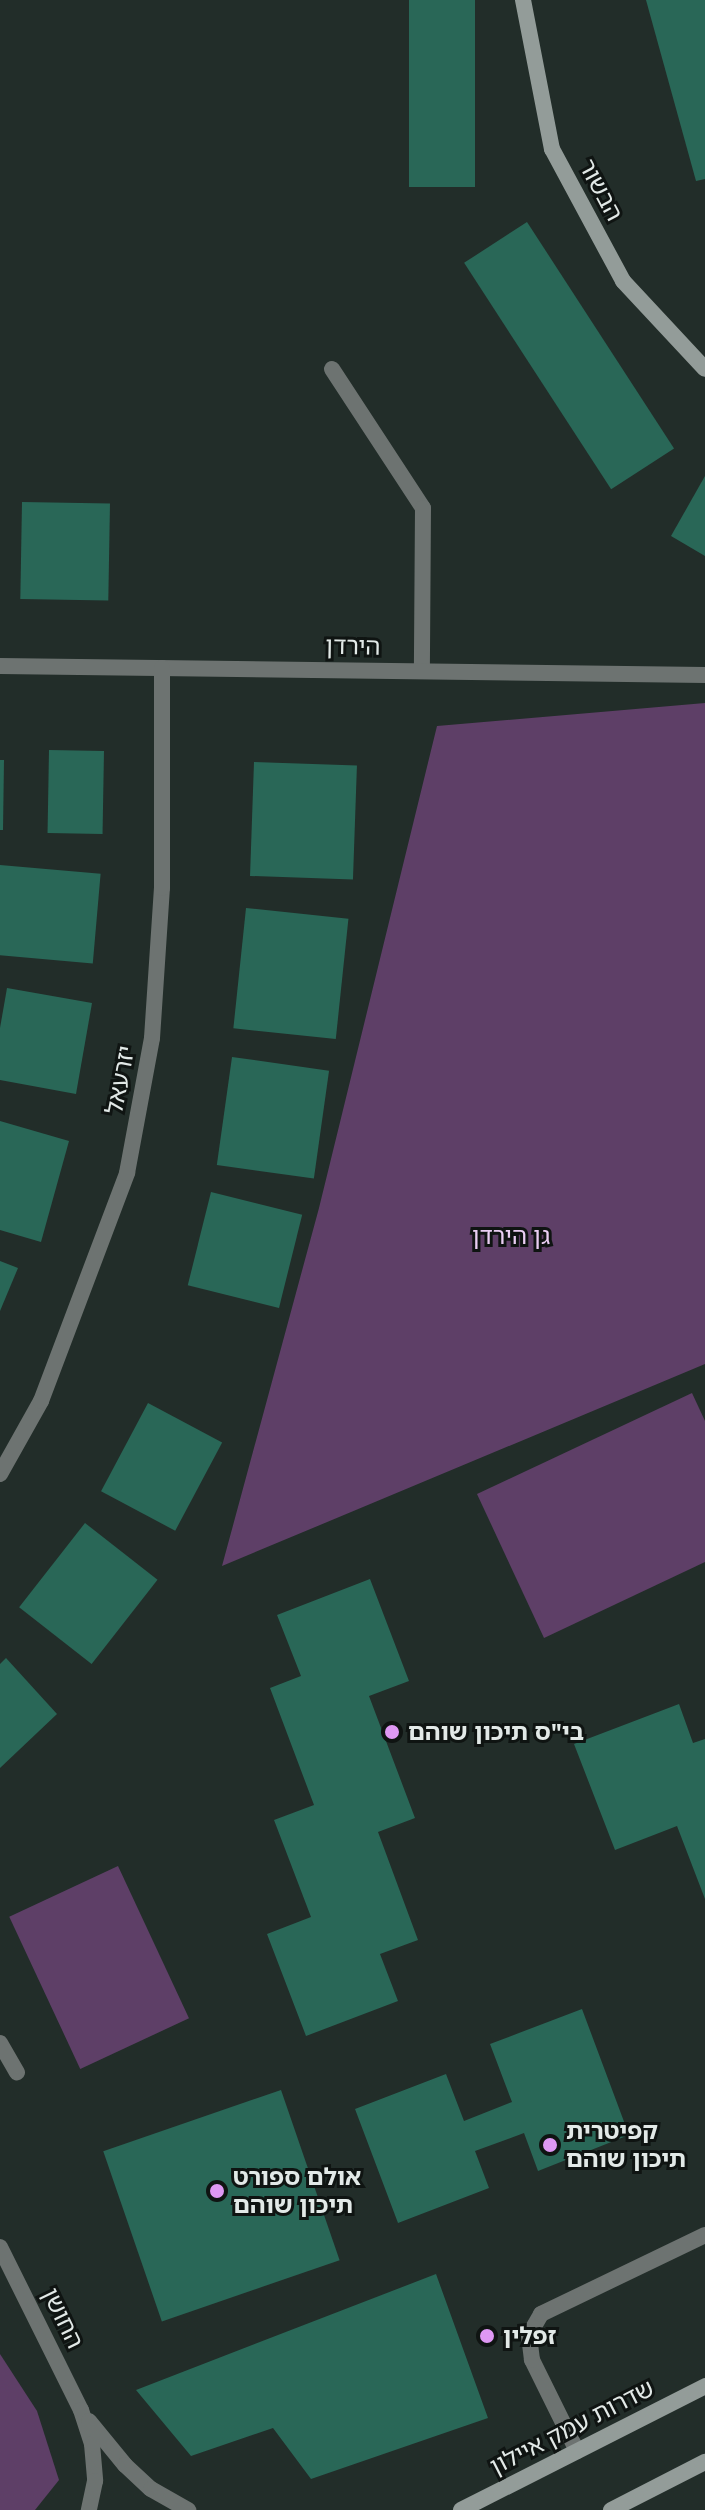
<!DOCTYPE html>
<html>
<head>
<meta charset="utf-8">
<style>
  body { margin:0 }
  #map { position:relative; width:705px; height:2510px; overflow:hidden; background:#222d29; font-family:Mulish,"Noto Sans Hebrew",sans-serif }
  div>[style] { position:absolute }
  .green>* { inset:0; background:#5e3f67; transform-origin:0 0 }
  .building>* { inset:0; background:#296757; transform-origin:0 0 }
  .lane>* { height:16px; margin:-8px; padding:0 8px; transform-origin:8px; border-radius:8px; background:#6d7371 }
  .street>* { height:16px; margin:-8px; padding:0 8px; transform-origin:8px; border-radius:8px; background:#6d7371 }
  .secondary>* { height:16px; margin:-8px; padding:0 8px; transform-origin:8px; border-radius:8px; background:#939c99 }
  .dots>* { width:22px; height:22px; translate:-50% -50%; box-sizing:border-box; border:4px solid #0f1412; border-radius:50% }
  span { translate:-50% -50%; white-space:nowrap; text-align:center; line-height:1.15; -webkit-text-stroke:6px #0f1412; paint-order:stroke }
  .street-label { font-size:24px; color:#e2e9e7 }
  .park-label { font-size:24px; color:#eacef3 }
  .poi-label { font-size:24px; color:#e2e9e7; font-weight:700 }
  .left { translate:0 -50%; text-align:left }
</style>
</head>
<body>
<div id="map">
  <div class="green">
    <div style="clip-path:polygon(705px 703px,705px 1364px,222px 1566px,319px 1208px,437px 726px)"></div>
    <div style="clip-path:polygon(692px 1393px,705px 1421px,705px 1562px,544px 1638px,477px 1494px)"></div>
    <div style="left:118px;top:1866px;width:168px;height:120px;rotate:65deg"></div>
    <div style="clip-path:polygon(0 2354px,37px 2411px,59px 2480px,35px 2510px,0 2510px)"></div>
  </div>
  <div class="building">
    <div style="left:409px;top:0;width:66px;height:187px"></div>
    <div style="clip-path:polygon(646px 0,705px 0,705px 179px,696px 181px)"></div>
    <div style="left:527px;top:222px;width:270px;height:75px;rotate:57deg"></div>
    <div style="clip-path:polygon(705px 476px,705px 556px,671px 536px)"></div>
    <div style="left:22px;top:502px;width:88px;height:97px;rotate:1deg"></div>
    <div style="left:49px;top:750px;width:55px;height:83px;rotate:1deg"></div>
    <div style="clip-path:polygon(0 760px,4px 760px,3px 830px,0 830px)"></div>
    <div style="left:254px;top:762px;width:103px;height:114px;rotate:2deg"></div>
    <div style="left:0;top:865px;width:101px;height:90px;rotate:5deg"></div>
    <div style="left:246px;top:908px;width:103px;height:121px;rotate:6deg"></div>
    <div style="clip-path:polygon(7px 988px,92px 1003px,76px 1094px,0 1080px,0 1028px)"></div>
    <div style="left:232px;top:1057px;width:98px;height:109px;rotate:8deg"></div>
    <div style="clip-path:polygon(0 1121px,69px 1141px,41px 1242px,0 1230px)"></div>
    <div style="left:211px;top:1192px;width:94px;height:96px;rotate:14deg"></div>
    <div style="clip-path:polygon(0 1261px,18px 1268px,0 1311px)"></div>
    <div style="left:148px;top:1403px;width:84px;height:100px;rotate:28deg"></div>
    <div style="left:85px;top:1523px;width:92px;height:107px;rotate:38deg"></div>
    <div style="clip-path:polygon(370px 1579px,409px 1681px,369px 1696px,415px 1818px,378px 1832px,418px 1940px,380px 1954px,398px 2001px,306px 2036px,267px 1934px,311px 1917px,274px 1820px,314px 1805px,270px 1688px,301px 1676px,277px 1615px)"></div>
    <div style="clip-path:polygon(6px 1658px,57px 1714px,0 1768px,0 1664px)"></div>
    <div style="clip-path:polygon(679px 1704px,693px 1743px,705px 1739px,705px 1899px,677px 1826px,615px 1850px,574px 1744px)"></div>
    <div style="clip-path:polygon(582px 2009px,629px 2135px,538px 2171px,524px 2133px,475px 2151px,489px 2188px,398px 2223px,355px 2109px,446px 2074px,464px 2121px,512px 2102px,490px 2044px)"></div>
    <div style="left:281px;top:2090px;width:180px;height:188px;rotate:71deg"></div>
    <div style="clip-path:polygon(436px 2274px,488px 2418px,311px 2479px,273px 2428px,191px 2456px,136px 2390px)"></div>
  </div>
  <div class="lane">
    <div style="left:0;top:2043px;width:34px;rotate:60deg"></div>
    <div style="left:577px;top:2451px;width:102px;rotate:-116.3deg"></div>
    <div style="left:532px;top:2360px;width:25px;rotate:-97deg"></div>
    <div style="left:529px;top:2335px;width:24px;rotate:-60deg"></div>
    <div style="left:541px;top:2314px;width:182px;rotate:-25.7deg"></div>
  </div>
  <div class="street">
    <div style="left:332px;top:369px;width:166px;rotate:56.8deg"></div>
    <div style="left:423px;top:508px;width:163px;rotate:90.4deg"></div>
    <div style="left:0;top:666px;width:705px;rotate:0.73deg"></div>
    <div style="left:0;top:1474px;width:84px;rotate:-60.7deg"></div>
    <div style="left:41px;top:1401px;width:244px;rotate:-69.3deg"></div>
    <div style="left:127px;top:1173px;width:137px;rotate:-79.5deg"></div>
    <div style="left:152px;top:1038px;width:150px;rotate:-86.2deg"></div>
    <div style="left:162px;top:888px;width:220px;rotate:-90deg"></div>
    <div style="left:0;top:2247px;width:182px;rotate:63.6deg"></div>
    <div style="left:81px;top:2410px;width:36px;rotate:72deg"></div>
    <div style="left:92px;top:2444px;width:37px;rotate:85deg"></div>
    <div style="left:95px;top:2481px;width:30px;rotate:102deg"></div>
    <div style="left:89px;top:2421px;width:57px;rotate:50.7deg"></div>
    <div style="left:125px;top:2465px;width:35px;rotate:43deg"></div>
    <div style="left:151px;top:2489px;width:43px;rotate:29.6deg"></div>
  </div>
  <div class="secondary">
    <div style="left:523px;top:0;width:152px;rotate:79deg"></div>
    <div style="left:552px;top:149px;width:150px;rotate:61.7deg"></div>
    <div style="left:623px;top:281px;width:120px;rotate:47deg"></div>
    <div style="left:461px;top:2510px;width:274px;rotate:-26.9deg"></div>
    <div style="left:611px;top:2510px;width:106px;rotate:-27.1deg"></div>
  </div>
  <div class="dots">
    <div style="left:392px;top:1732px;background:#de98f3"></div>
    <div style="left:550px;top:2145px;background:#de98f3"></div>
    <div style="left:217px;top:2191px;background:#de98f3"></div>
    <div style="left:487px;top:2336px;background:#de98f3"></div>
  </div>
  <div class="street-label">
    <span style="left:601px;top:190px;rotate:62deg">הבשור</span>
    <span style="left:353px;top:646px;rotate:1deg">הירדן</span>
    <span style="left:120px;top:1080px;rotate:-79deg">יזרעאל</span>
    <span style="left:63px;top:2318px;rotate:64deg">החושן</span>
    <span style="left:572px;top:2427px;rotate:-27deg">שדרות עמק איילון</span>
  </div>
  <div class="park-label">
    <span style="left:511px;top:1236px">גן הירדן</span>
  </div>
  <div class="poi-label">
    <span class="left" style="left:408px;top:1732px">בי"ס תיכון שוהם</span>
    <span class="left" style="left:566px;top:2145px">קפיטרית<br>תיכון שוהם</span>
    <span class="left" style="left:233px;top:2191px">אולם ספורט<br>תיכון שוהם</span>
    <span class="left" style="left:503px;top:2336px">זפלין</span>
  </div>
</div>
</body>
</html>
